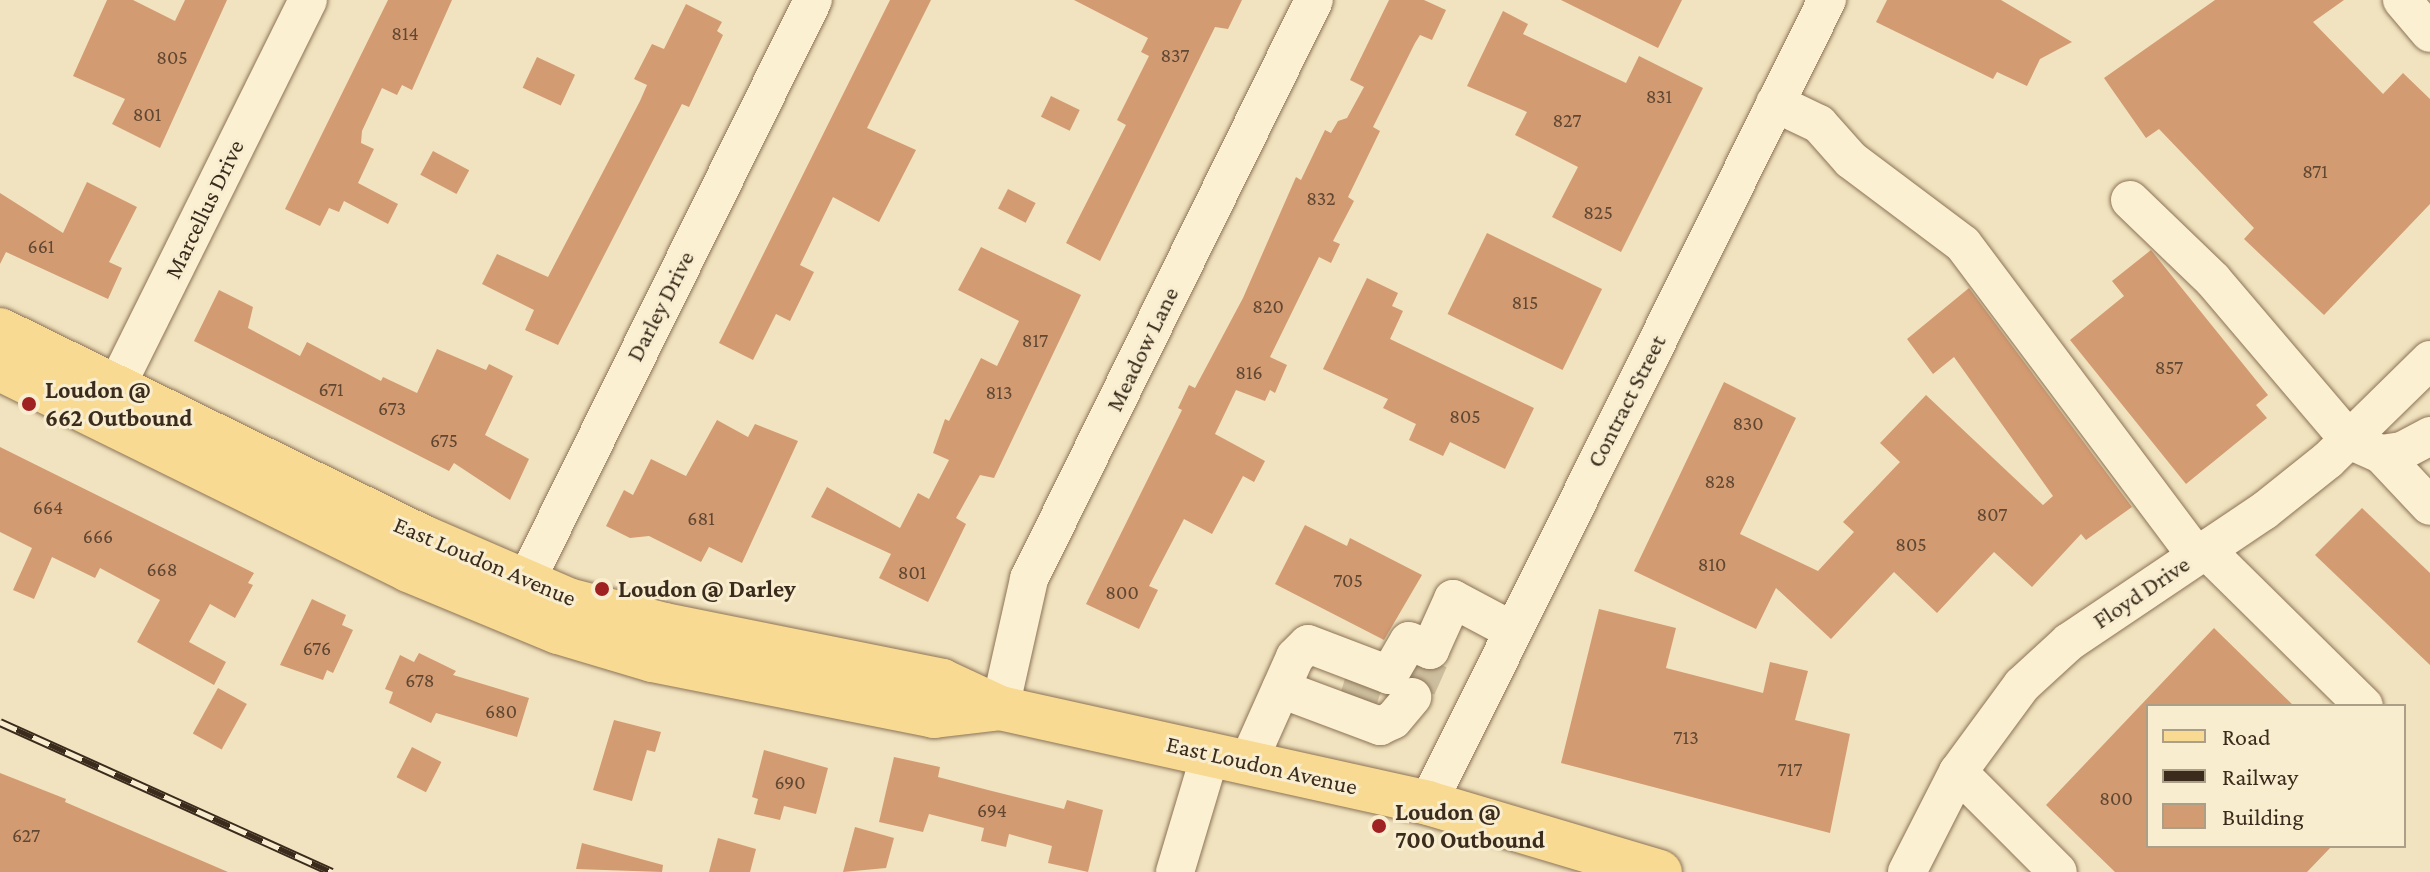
<!DOCTYPE html>
<html>
<head>
<meta charset="utf-8">
<style>
  body { margin:0 }
  #map { position:relative; width:2430px; height:872px; overflow:hidden; background:#f1e3bf; font-family:"Crimson Pro",serif }
  div>[style] { position:absolute }
  .building>* { inset:0; background:#d39b72; transform-origin:0 0 }
  .minor-tunnel>* { height:38px; margin-top:-19px; transform-origin:0; background:repeating-linear-gradient(90deg,#ccbe9e 0 38px,transparent 0 57px) }
  .roads { filter:drop-shadow(0 0 2px #8c7356) drop-shadow(0 0 2px #8c7356) }
  .minor>* { height:38px; margin:-19px; padding:0 19px; transform-origin:19px; border-radius:19px; background:#fcf0d3 }
  .major>* { height:44px; margin:-22px; padding:0 22px; transform-origin:22px; border-radius:22px; background:#f8da93 }
  .rail>* { height:9px; margin-top:-4.5px; transform-origin:0; background:repeating-linear-gradient(90deg,#f8edcf 0 18px,#3a2b1c 0 36px); box-sizing:border-box; border-block:2px solid #3a2b1c }
  .dots>* { width:22px; height:22px; translate:-50% -50%; box-sizing:border-box; border:4px solid #f8edcf; border-radius:50% }
  span { translate:-50% -50%; white-space:nowrap; text-align:center; line-height:1.15; -webkit-text-stroke:6px #f8edcf; paint-order:stroke }
  .number-label { font-size:20px; color:#604732 }
  .number-label span { -webkit-text-stroke-width:0 }
  .street-label { font-size:24px; color:#3a2b1c }
  .poi-label { font-size:24px; color:#3a2b1c; font-weight:700 }
  .left { translate:0 -50%; text-align:left }
  .legend { position:absolute; left:2146px; top:704px; width:260px; height:144px; box-sizing:border-box; background:#f8edcf; border:2px solid #ac9f87; margin:0; padding:10px 14px; list-style:none; font-size:24px; color:#3a2b1c }
  .legend li { display:flex; align-items:center; gap:16px; height:40px }
  .legend b { width:40px; border:2px solid #ac9f87 }
</style>
</head>
<body>
<div id="map">
  <div class="building">
    <div style="clip-path:polygon(107px 0,133px 0,175px 21px,185px 0,227px 0,160px 148px,112px 124px,125px 99px,73px 76px)"></div>
    <div style="clip-path:polygon(388px 0,452px 0,412px 90px,402px 85px,397px 95px,382px 88px,362px 131px,361px 143px,374px 149px,358px 183px,398px 204px,388px 224px,344px 201px,339px 212px,329px 208px,320px 226px,285px 209px)"></div>
    <div style="clip-path:polygon(890px 0,931px 0,867px 128px,916px 150px,879px 222px,833px 197px,800px 265px,814px 272px,790px 321px,776px 314px,753px 360px,719px 343px)"></div>
    <div style="clip-path:polygon(1074px 0,1242px 0,1228px 29px,1215px 27px,1100px 261px,1066px 243px,1126px 125px,1117px 120px,1149px 56px,1141px 52px,1148px 38px)"></div>
    <div style="clip-path:polygon(1389px 0,1424px 0,1446px 10px,1432px 40px,1420px 35px,1415px 43px,1373px 127px,1380px 131px,1348px 197px,1354px 201px,1333px 241px,1340px 244px,1331px 263px,1319px 257px,1270px 357px,1287px 365px,1275px 393px,1270px 390px,1265px 401px,1236px 390px,1215px 434px,1265px 461px,1254px 482px,1243px 476px,1212px 534px,1184px 519px,1149px 586px,1158px 590px,1139px 629px,1086px 604px,1182px 410px,1178px 408px,1189px 385px,1195px 388px,1243px 298px,1296px 177px,1301px 180px,1325px 130px,1331px 133px,1338px 121px,1347px 118px,1364px 87px,1350px 80px)"></div>
    <div style="clip-path:polygon(1561px 0,1682px 0,1658px 48px)"></div>
    <div style="clip-path:polygon(1887px 0,2001px 0,2072px 42px,2040px 59px,2027px 86px,1997px 72px,1993px 79px,1876px 22px)"></div>
    <div style="clip-path:polygon(2215px 0,2344px 0,2313px 22px,2383px 94px,2403px 73px,2430px 99px,2430px 204px,2324px 315px,2244px 239px,2254px 228px,2159px 129px,2146px 138px,2104px 78px)"></div>
    <div style="clip-path:polygon(686px 4px,722px 22px,717px 31px,723px 35px,689px 107px,682px 104px,558px 345px,525px 330px,534px 310px,482px 284px,497px 254px,548px 277px,640px 101px,647px 85px,634px 79px,652px 44px,664px 49px)"></div>
    <div style="clip-path:polygon(1503px 11px,1528px 24px,1523px 34px,1626px 83px,1639px 56px,1703px 88px,1621px 252px,1552px 217px,1578px 167px,1515px 135px,1527px 112px,1467px 86px)"></div>
    <div style="left:537px;top:57px;width:42px;height:34px;rotate:25deg"></div>
    <div style="left:1051px;top:96px;width:32px;height:23px;rotate:26deg"></div>
    <div style="left:433px;top:151px;width:41px;height:27px;rotate:28deg"></div>
    <div style="clip-path:polygon(87px 182px,137px 207px,109px 262px,122px 268px,108px 299px,6px 252px,0 264px,0 193px,63px 233px)"></div>
    <div style="left:1008px;top:189px;width:31px;height:22px;rotate:27deg"></div>
    <div style="left:1487px;top:233px;width:128px;height:90px;rotate:26deg"></div>
    <div style="clip-path:polygon(981px 247px,1081px 295px,994px 478px,980px 475px,956px 518px,966px 524px,928px 602px,879px 578px,891px 554px,811px 517px,827px 487px,900px 528px,918px 493px,929px 499px,949px 460px,933px 453px,945px 419px,949px 421px,981px 358px,997px 366px,1019px 321px,958px 290px)"></div>
    <div style="clip-path:polygon(2151px 250px,2268px 395px,2256px 405px,2267px 418px,2186px 484px,2070px 340px,2124px 296px,2112px 281px)"></div>
    <div style="clip-path:polygon(1367px 278px,1398px 293px,1392px 306px,1403px 311px,1390px 339px,1534px 408px,1505px 469px,1450px 442px,1443px 456px,1409px 440px,1416px 424px,1383px 408px,1388px 399px,1323px 369px)"></div>
    <div style="clip-path:polygon(1969px 288px,2132px 507px,2086px 540px,2081px 534px,2032px 587px,1994px 552px,1937px 613px,1894px 572px,1831px 639px,1776px 588px,1756px 629px,1634px 571px,1724px 382px,1796px 418px,1740px 534px,1818px 571px,1854px 532px,1843px 522px,1900px 462px,1880px 443px,1926px 395px,2043px 505px,2053px 496px,1954px 357px,1933px 374px,1907px 339px)"></div>
    <div style="clip-path:polygon(219px 290px,253px 307px,248px 328px,300px 356px,307px 342px,381px 381px,383px 377px,417px 393px,437px 349px,486px 370px,489px 364px,513px 376px,485px 435px,529px 459px,510px 500px,454px 463px,449px 471px,194px 341px)"></div>
    <div style="clip-path:polygon(717px 420px,748px 437px,755px 424px,798px 441px,742px 563px,709px 547px,701px 562px,649px 536px,630px 538px,606px 526px,624px 490px,633px 495px,651px 459px,686px 476px)"></div>
    <div style="clip-path:polygon(0 447px,254px 573px,248px 583px,253px 585px,235px 618px,210px 604px,189px 642px,226px 662px,214px 685px,137px 642px,160px 600px,100px 568px,95px 578px,52px 557px,34px 599px,13px 590px,32px 548px,0 532px)"></div>
    <div style="clip-path:polygon(2362px 508px,2430px 573px,2430px 665px,2315px 555px)"></div>
    <div style="clip-path:polygon(1305px 525px,1347px 546px,1350px 538px,1422px 575px,1384px 640px,1275px 584px)"></div>
    <div style="clip-path:polygon(312px 599px,346px 615px,342px 625px,353px 630px,333px 673px,327px 670px,323px 680px,280px 665px)"></div>
    <div style="clip-path:polygon(1599px 609px,1676px 628px,1666px 668px,1763px 693px,1770px 662px,1808px 671px,1795px 720px,1850px 734px,1830px 833px,1561px 763px)"></div>
    <div style="clip-path:polygon(2214px 628px,2294px 706px,2148px 706px,2148px 846px,2332px 846px,2307px 872px,2115px 872px,2046px 805px)"></div>
    <div style="clip-path:polygon(419px 653px,456px 671px,453px 675px,529px 698px,517px 737px,436px 713px,431px 723px,389px 703px,393px 692px,385px 689px,400px 655px,414px 662px)"></div>
    <div style="clip-path:polygon(1418px 669px,1436px 670px,1430px 685px,1414px 675px)"></div>
    <div style="left:218px;top:688px;width:33px;height:52px;rotate:29deg"></div>
    <div style="clip-path:polygon(614px 720px,661px 732px,655px 752px,647px 750px,632px 801px,593px 790px)"></div>
    <div style="left:412px;top:747px;width:33px;height:34px;rotate:27deg"></div>
    <div style="clip-path:polygon(764px 750px,828px 768px,816px 814px,784px 806px,780px 820px,754px 814px,758px 799px,752px 797px)"></div>
    <div style="clip-path:polygon(894px 757px,940px 767px,938px 777px,988px 790px,1064px 809px,1067px 800px,1103px 810px,1088px 872px,1048px 863px,1052px 846px,1009px 834px,1006px 847px,981px 841px,984px 828px,929px 814px,923px 832px,879px 822px)"></div>
    <div style="clip-path:polygon(0 773px,66px 799px,65px 802px,228px 872px,0 872px)"></div>
    <div style="clip-path:polygon(855px 827px,894px 838px,886px 868px,843px 872px)"></div>
    <div style="clip-path:polygon(718px 838px,756px 849px,750px 872px,709px 872px)"></div>
    <div style="clip-path:polygon(582px 843px,663px 865px,662px 872px,576px 869px)"></div>
  </div>
  <div class="minor-tunnel">
    <div style="left:1417px;top:687px;width:30px;rotate:-66deg"></div>
    <div style="left:1358px;top:701px;width:28px;rotate:-73deg"></div>
  </div>
  <div class="roads">
    <div class="minor">
      <div style="left:2402px;top:0;width:43px;rotate:49.7deg"></div>
      <div style="left:1775px;top:103px;width:49px;rotate:25.5deg"></div>
      <div style="left:1819px;top:124px;width:48px;rotate:48.4deg"></div>
      <div style="left:1851px;top:160px;width:140px;rotate:36.9deg"></div>
      <div style="left:1963px;top:244px;width:389px;rotate:53.2deg"></div>
      <div style="left:2130px;top:200px;width:115px;rotate:43.9deg"></div>
      <div style="left:2213px;top:280px;width:210px;rotate:49.6deg"></div>
      <div style="left:2349px;top:440px;width:35px;rotate:24deg"></div>
      <div style="left:2381px;top:454px;width:71px;rotate:46.7deg"></div>
      <div style="left:103px;top:413px;width:461px;rotate:-63.6deg"></div>
      <div style="left:2381px;top:454px;width:21px;rotate:-8deg"></div>
      <div style="left:2402px;top:451px;width:32px;rotate:-28deg"></div>
      <div style="left:2205px;top:549px;width:223px;rotate:44.6deg"></div>
      <div style="left:513px;top:607px;width:677px;rotate:-63.7deg"></div>
      <div style="left:1281px;top:689px;width:106px;rotate:20.5deg"></div>
      <div style="left:1380px;top:726px;width:14px;rotate:-25deg"></div>
      <div style="left:1393px;top:720px;width:30px;rotate:-50deg"></div>
      <div style="left:1000px;top:708px;width:132px;rotate:-77.3deg"></div>
      <div style="left:1029px;top:579px;width:645px;rotate:-63.79deg"></div>
      <div style="left:1249px;top:760px;width:113px;rotate:-65.9deg"></div>
      <div style="left:1295px;top:657px;width:18px;rotate:-45deg"></div>
      <div style="left:1308px;top:644px;width:87px;rotate:20.9deg"></div>
      <div style="left:1389px;top:675px;width:39px;rotate:-60deg"></div>
      <div style="left:1409px;top:641px;width:23px;rotate:23deg"></div>
      <div style="left:1430px;top:650px;width:56px;rotate:-65.7deg"></div>
      <div style="left:1453px;top:599px;width:66px;rotate:28.1deg"></div>
      <div style="left:1958px;top:772px;width:141px;rotate:45deg"></div>
      <div style="left:1428px;top:803px;width:897px;rotate:-63.58deg"></div>
      <div style="left:1175px;top:872px;width:125px;rotate:-73.3deg"></div>
      <div style="left:1907px;top:872px;width:112px;rotate:-63deg"></div>
      <div style="left:1958px;top:772px;width:108px;rotate:-53.7deg"></div>
      <div style="left:2022px;top:685px;width:64px;rotate:-42.5deg"></div>
      <div style="left:2069px;top:642px;width:235px;rotate:-33.9deg"></div>
      <div style="left:2264px;top:511px;width:82px;rotate:-38.6deg"></div>
      <div style="left:2328px;top:460px;width:143px;rotate:-44.4deg"></div>
    </div>
    <div class="major">
      <div style="left:0;top:330px;width:473px;rotate:26.1deg"></div>
      <div style="left:425px;top:538px;width:156px;rotate:23.4deg"></div>
      <div style="left:568px;top:600px;width:100px;rotate:14.5deg"></div>
      <div style="left:665px;top:625px;width:283px;rotate:11.4deg"></div>
      <div style="left:942px;top:681px;width:64px;rotate:25deg"></div>
      <div style="left:1000px;top:708px;width:438px;rotate:12.5deg"></div>
      <div style="left:1428px;top:803px;width:242px;rotate:16.6deg"></div>
      <div style="left:0;top:369px;width:455px;rotate:26.2deg"></div>
      <div style="left:408px;top:570px;width:162px;rotate:22.5deg"></div>
      <div style="left:558px;top:632px;width:98px;rotate:16.6deg"></div>
      <div style="left:652px;top:660px;width:288px;rotate:11.2deg"></div>
      <div style="left:934px;top:716px;width:66px;rotate:-6.9deg"></div>
    </div>
  </div>
  <div class="rail">
    <div style="left:0;top:722px;width:364px;rotate:24.3deg"></div>
  </div>
  <div class="dots">
    <div style="left:29px;top:404px;background:#a02121"></div>
    <div style="left:602px;top:589px;background:#a02121"></div>
    <div style="left:1379px;top:826px;background:#a02121"></div>
  </div>
  <div class="number-label">
    <span style="left:405px;top:33px">814</span>
    <span style="left:1175px;top:55px">837</span>
    <span style="left:172px;top:57px">805</span>
    <span style="left:1659px;top:96px">831</span>
    <span style="left:147px;top:114px">801</span>
    <span style="left:1567px;top:120px">827</span>
    <span style="left:2315px;top:171px">871</span>
    <span style="left:1321px;top:198px">832</span>
    <span style="left:1598px;top:212px">825</span>
    <span style="left:41px;top:246px">661</span>
    <span style="left:1525px;top:302px">815</span>
    <span style="left:1268px;top:306px">820</span>
    <span style="left:1035px;top:340px">817</span>
    <span style="left:2169px;top:367px">857</span>
    <span style="left:1249px;top:372px">816</span>
    <span style="left:331px;top:389px">671</span>
    <span style="left:999px;top:392px">813</span>
    <span style="left:392px;top:408px">673</span>
    <span style="left:1465px;top:416px">805</span>
    <span style="left:1748px;top:423px">830</span>
    <span style="left:444px;top:440px">675</span>
    <span style="left:1720px;top:481px">828</span>
    <span style="left:48px;top:507px">664</span>
    <span style="left:1992px;top:514px">807</span>
    <span style="left:701px;top:518px">681</span>
    <span style="left:98px;top:536px">666</span>
    <span style="left:1911px;top:544px">805</span>
    <span style="left:1712px;top:564px">810</span>
    <span style="left:162px;top:569px">668</span>
    <span style="left:912px;top:572px">801</span>
    <span style="left:1348px;top:580px">705</span>
    <span style="left:1122px;top:592px">800</span>
    <span style="left:317px;top:648px">676</span>
    <span style="left:420px;top:680px">678</span>
    <span style="left:501px;top:711px">680</span>
    <span style="left:1686px;top:737px">713</span>
    <span style="left:1790px;top:769px">717</span>
    <span style="left:790px;top:782px">690</span>
    <span style="left:2116px;top:798px">800</span>
    <span style="left:992px;top:810px">694</span>
    <span style="left:26px;top:835px">627</span>
  </div>
  <div class="street-label">
    <span style="left:204px;top:209px;rotate:-64deg">Marcellus Drive</span>
    <span style="left:660px;top:306px;rotate:-63deg">Darley Drive</span>
    <span style="left:1142px;top:349px;rotate:-64deg">Meadow Lane</span>
    <span style="left:1626px;top:401px;rotate:-63deg">Contract Street</span>
    <span style="left:485px;top:561px;rotate:23deg">East Loudon Avenue</span>
    <span style="left:2141px;top:592px;rotate:-34deg">Floyd Drive</span>
    <span style="left:1262px;top:765px;rotate:13deg">East Loudon Avenue</span>
  </div>
  <div class="poi-label">
    <span class="left" style="left:45px;top:404px">Loudon @<br>662 Outbound</span>
    <span class="left" style="left:618px;top:589px">Loudon @ Darley</span>
    <span class="left" style="left:1395px;top:826px">Loudon @<br>700 Outbound</span>
  </div>
  <ul class="legend">
  <li><b style="height:10px;background:#f8da93"></b>Road</li>
  <li><b style="height:10px;background:#3a2b1c"></b>Railway</li>
  <li><b style="height:22px;background:#d39b72"></b>Building</li>
  </ul>
</div>
</body>
</html>
